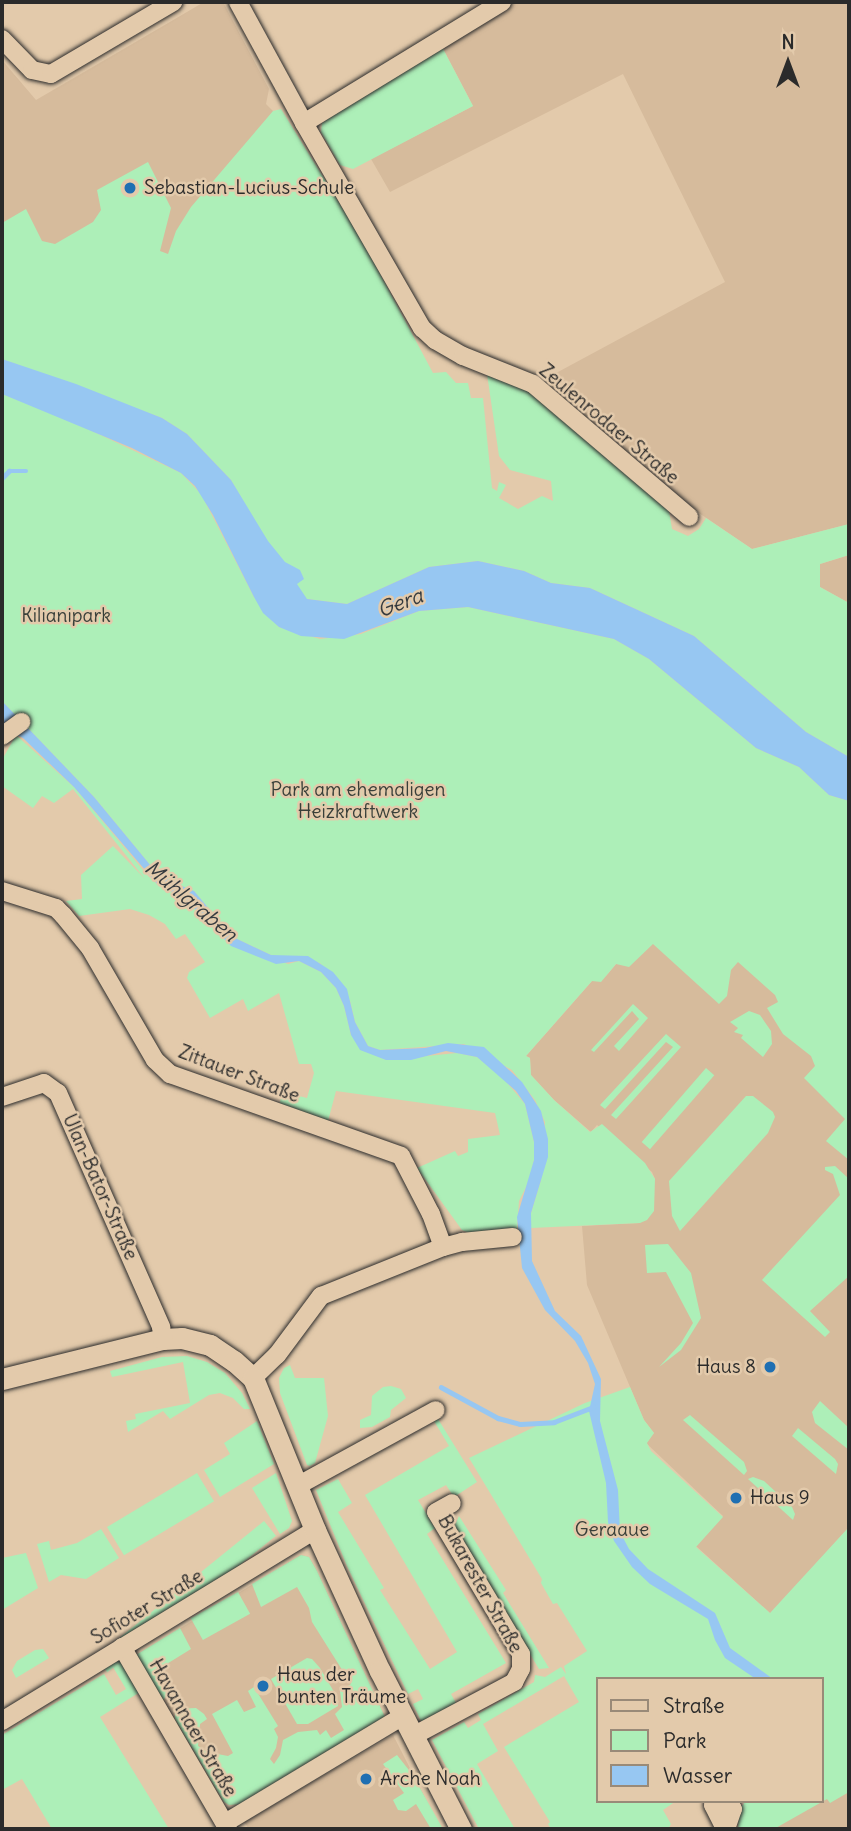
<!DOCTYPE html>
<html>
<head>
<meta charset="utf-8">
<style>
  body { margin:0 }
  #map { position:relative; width:851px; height:1831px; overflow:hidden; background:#e3caab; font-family:Delius,sans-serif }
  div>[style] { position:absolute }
  .built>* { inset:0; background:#d6bb9c }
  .green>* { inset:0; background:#adefb8; transform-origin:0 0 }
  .water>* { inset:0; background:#97c7f2 }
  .stream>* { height:4.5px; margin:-2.25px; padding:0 2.25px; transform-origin:2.25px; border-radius:2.25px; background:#97c7f2 }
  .roads { filter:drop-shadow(0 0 2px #2b2b2b) drop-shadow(0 0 2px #2b2b2b) }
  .minor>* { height:18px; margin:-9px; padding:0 9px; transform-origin:9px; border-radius:9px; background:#e3caab }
  .tertiary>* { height:21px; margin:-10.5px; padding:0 10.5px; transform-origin:10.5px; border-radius:10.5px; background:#e3caab }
  .dots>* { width:19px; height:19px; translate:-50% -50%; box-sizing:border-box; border:4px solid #e3caab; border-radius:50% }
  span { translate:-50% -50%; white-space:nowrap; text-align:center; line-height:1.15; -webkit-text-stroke:5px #e3caab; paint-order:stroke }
  .poi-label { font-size:19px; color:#2b2b2b }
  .left { translate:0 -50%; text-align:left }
  .right { translate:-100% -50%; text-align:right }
  .street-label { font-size:19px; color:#2b2b2b }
  .park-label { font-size:19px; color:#383f39 }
  .water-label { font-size:21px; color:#363b3f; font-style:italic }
  .frame { position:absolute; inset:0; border:4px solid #2b2b2b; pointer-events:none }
  .legend { position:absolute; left:596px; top:1677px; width:228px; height:126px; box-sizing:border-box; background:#e3caab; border:2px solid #998a78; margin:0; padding:9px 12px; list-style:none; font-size:21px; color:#2b2b2b }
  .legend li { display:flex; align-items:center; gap:14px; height:35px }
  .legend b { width:35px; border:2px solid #998a78 }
  .north { position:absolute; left:753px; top:28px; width:70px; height:70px; -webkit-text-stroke:5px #e3caab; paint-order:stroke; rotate:0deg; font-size:19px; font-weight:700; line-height:28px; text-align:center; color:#2b2b2b }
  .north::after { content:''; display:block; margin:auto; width:24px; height:32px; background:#2b2b2b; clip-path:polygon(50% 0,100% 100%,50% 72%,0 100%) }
</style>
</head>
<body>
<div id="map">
  <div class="built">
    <div style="clip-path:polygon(204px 2px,223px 2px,269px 89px,266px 104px,273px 111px,280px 111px,214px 295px,2px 277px,2px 60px,36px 100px)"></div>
    <div style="clip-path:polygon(509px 2px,849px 2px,849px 524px,752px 549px,677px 498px,551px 388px,545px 379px,725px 282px,623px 74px,390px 192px,371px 159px,473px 106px,440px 43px)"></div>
    <div style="clip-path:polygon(849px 555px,849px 603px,820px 587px,820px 564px)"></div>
    <div style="clip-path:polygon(672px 898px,778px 994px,849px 1118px,849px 1527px,771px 1614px,696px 1546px,723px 1516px,646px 1443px,654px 1433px,644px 1420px,587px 1285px,582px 1226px,640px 1223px,655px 1179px,652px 1172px,597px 1125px,591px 1132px,554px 1100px,531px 1075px,530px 1058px,526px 1056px,592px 981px,606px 976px)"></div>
    <div style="clip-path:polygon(301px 1555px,309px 1557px,317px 1571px,385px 1717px,236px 1806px,229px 1805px,224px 1802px,136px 1655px)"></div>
    <div style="clip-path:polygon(393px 1735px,441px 1829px,249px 1829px,244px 1822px)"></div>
    <div style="clip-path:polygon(849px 1748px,849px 1829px,738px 1829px,739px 1808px,744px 1804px,742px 1801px,821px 1801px)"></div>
  </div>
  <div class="green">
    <div style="clip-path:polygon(440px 43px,473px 106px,353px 169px,340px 165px,321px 132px,322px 123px)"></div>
    <div style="clip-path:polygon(281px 109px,361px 238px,433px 373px,446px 372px,456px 383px,468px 383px,471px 398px,483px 398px,492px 488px,497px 491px,499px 482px,506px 485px,499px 498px,518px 509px,542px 496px,553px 501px,551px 481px,510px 470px,499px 456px,487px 374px,491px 371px,534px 394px,668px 505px,672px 529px,688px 536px,699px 529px,706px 518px,752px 549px,849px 524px,849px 555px,820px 564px,820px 587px,849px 603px,849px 757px,806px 732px,694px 636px,590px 588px,551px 583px,524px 571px,478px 561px,429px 567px,347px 604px,307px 599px,293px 589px,231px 480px,187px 434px,162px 418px,2px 359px,2px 223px,26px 209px,42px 241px,55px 244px,93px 222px,101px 210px,97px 190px,148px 162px,171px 208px,160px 251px,168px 254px,176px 231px,191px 207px,273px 111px)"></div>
    <div style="clip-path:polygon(2px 394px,56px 414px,181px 473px,201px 494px,254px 597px,279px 627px,320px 639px,361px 634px,419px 611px,468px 607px,614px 639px,649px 659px,756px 748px,799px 767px,829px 795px,849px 801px,849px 1160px,826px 1141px,845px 1119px,804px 1078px,815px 1066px,811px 1056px,783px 1034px,767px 1008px,778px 1002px,775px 995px,738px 962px,731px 970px,727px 996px,719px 1004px,653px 944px,629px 967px,616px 964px,601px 982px,592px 981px,526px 1056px,530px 1058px,531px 1075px,554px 1100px,590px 1132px,602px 1124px,645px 1163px,655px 1179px,654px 1211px,647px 1220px,640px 1223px,531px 1228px,531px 1213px,541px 1180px,545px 1122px,535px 1100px,512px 1070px,464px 1044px,380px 1050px,368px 1046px,355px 1022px,350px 1001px,320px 963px,271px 955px,233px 937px,194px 891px,172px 882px,151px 866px,94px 797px,2px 701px)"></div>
    <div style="clip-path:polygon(16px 735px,74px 787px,148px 876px,158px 885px,184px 898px,223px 938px,288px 964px,299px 961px,321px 972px,336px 988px,344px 1006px,351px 1035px,386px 1060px,457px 1053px,477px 1057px,503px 1078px,525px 1104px,534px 1142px,534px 1160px,529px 1181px,519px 1201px,517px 1229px,469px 1233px,462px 1230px,417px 1168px,455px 1151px,458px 1156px,468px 1152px,468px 1139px,500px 1135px,495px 1113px,336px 1091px,328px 1121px,279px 1105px,283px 1092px,307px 1098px,314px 1073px,311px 1064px,299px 1064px,279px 993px,248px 1011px,243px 999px,210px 1018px,187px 978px,189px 972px,205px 962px,185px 934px,176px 939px,165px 924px,149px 915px,130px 909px,79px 916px,66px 901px,82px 899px,81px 875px,113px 846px,145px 879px,73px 789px,54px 803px,42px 796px,33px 808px,2px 786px,2px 760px)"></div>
    <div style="clip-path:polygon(633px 1004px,648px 1018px,619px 1051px,614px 1046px,639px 1019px,632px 1011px,594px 1052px,591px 1050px)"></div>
    <div style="clip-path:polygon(749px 1011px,760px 1015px,771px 1031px,772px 1044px,763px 1057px,741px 1038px,743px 1035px,734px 1032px,738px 1028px,730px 1022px)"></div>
    <div style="clip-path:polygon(666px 1034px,681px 1047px,616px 1119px,611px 1115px,673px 1047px,666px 1042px,605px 1109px,600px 1105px)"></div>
    <div style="left:706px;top:1068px;width:11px;height:98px;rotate:41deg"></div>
    <div style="clip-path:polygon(746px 1096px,753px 1096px,773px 1112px,775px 1117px,768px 1133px,680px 1231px,672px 1216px,669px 1181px)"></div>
    <div style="clip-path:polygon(835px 1166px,849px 1179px,849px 1276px,810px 1311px,830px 1332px,825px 1337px,762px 1280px,840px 1195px,833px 1174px,825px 1170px,825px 1167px)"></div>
    <div style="clip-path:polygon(668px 1244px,691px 1273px,701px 1318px,681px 1350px,659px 1367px,681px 1343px,693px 1323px,666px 1272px,647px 1273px,645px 1245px)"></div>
    <div style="clip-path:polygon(187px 1356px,207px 1362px,225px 1373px,242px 1393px,250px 1409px,244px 1409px,233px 1398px,220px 1393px,209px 1395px,170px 1419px,163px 1411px,128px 1432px,126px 1421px,136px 1419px,135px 1414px,190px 1403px,183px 1362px,112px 1377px,110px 1371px,162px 1357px)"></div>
    <div style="clip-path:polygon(290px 1365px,295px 1378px,324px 1378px,328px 1416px,315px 1463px,310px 1466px,307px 1465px,280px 1393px,279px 1378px,284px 1368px)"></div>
    <div style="clip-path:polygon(391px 1386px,401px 1389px,406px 1398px,391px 1410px,390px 1417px,372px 1427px,360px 1428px,360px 1420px,371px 1415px,372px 1396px,383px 1387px)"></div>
    <div style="clip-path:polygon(630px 1387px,644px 1420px,654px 1433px,647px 1443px,651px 1451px,723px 1517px,696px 1547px,770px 1613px,849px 1527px,849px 1792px,830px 1803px,827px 1799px,774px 1829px,738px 1829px,739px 1808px,744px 1804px,742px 1801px,821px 1801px,821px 1679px,597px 1679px,597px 1801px,676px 1801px,663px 1810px,671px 1824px,668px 1829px,551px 1829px,548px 1824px,550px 1822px,504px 1747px,579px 1702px,564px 1676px,483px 1724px,498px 1751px,477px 1764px,515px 1829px,479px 1829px,432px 1740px,464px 1722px,468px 1728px,481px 1720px,478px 1714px,534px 1682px,535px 1675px,545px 1677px,561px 1667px,566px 1674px,564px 1666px,587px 1651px,557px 1603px,553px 1604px,541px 1583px,542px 1579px,469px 1458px,585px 1403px)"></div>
    <div style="clip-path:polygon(820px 1401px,849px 1428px,849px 1450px,815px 1423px,812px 1412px)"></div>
    <div style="clip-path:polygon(690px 1415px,744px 1462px,747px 1471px,744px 1475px,683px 1420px)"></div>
    <div style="clip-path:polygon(438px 1419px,477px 1482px,454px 1497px,446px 1485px,418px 1500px,435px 1528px,427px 1534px,506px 1663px,451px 1694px,457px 1705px,422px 1723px,413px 1704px,423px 1699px,418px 1689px,408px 1694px,347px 1566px,316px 1490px,338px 1479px,352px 1503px,338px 1512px,384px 1588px,380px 1590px,430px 1669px,457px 1652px,365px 1495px,449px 1446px,434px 1421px)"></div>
    <div style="clip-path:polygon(257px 1421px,274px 1464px,220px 1497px,204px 1470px,230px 1454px,224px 1443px)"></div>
    <div style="clip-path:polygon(798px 1428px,835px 1459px,838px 1464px,836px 1474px,792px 1436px)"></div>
    <div style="left:197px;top:1473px;width:33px;height:105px;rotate:59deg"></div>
    <div style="clip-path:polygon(276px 1473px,292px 1521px,289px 1528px,280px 1534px,252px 1488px)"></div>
    <div style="clip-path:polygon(753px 1477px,764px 1481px,792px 1507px,795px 1514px,793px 1520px,748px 1479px)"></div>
    <div style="clip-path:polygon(459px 1516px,506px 1590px,503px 1593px,549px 1668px,539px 1669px,454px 1527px)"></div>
    <div style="left:264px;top:1521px;width:19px;height:217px;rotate:51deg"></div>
    <div style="clip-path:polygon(101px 1529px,119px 1558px,86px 1579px,61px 1575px,49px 1582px,37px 1544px,49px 1541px,51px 1550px,77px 1543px)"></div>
    <div style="clip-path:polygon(26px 1553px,38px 1588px,2px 1610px,2px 1558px)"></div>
    <div style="clip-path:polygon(301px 1555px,309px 1557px,317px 1571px,385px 1717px,243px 1804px,229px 1805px,224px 1802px,175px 1719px,175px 1709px,196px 1708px,204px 1714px,207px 1719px,200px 1724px,198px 1746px,207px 1752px,228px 1756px,233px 1753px,212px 1714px,237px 1700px,244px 1712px,256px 1707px,248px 1691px,254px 1687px,278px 1726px,274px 1729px,278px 1737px,276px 1748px,270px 1759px,274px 1764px,280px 1755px,283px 1740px,298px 1732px,317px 1730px,320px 1735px,326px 1730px,331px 1738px,344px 1730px,335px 1714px,342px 1707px,340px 1691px,351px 1684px,312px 1622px,309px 1608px,297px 1587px,261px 1607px,252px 1584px)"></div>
    <div style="left:238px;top:1592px;width:25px;height:54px;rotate:61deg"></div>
    <div style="clip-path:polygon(180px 1628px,191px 1649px,157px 1670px,169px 1691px,163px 1701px,136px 1655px)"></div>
    <div style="clip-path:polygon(43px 1649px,49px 1658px,16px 1678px,12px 1670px,17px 1661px,35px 1650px)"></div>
    <div style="clip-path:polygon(307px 1658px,312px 1659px,320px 1668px,337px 1697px,338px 1706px,308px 1724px,297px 1724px,271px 1679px)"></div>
    <div style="clip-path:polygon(122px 1661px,140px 1692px,100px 1717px,169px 1829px,52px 1829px,22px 1779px,2px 1790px,4px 1785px,2px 1735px,104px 1674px,116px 1695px,126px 1689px,113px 1667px)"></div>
    <div style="clip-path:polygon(397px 1755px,412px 1774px,443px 1829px,431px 1829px,416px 1804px,406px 1811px,398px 1810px,393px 1800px,404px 1793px,383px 1764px)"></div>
  </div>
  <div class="water">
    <div style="clip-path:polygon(2px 359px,76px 384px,162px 418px,187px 434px,231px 480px,268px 541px,285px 562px,300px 570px,304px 579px,297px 584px,307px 599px,347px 604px,429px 567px,478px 561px,524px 571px,551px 583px,590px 588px,694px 636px,806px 732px,849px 757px,849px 801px,829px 795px,799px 767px,756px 748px,649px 659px,614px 639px,468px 607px,419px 611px,344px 639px,301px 636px,279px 627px,263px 613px,254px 597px,213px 515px,195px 486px,181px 473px,132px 448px,2px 394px)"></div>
    <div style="clip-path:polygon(2px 701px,94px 797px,151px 866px,172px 882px,194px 891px,233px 937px,271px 955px,308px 956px,333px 972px,347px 989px,355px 1022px,368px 1046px,380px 1050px,425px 1048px,448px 1043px,484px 1047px,522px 1082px,541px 1111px,548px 1139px,548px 1157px,531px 1213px,532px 1261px,555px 1311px,581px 1336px,601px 1379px,600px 1421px,618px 1490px,620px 1532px,629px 1549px,648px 1569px,715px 1613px,730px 1648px,773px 1679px,756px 1679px,725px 1658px,715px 1640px,708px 1619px,650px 1584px,632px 1567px,614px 1541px,608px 1522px,606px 1483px,589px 1411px,595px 1384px,588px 1363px,575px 1341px,545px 1310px,522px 1268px,517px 1217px,534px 1160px,534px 1142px,525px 1104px,516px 1091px,477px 1057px,446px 1051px,411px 1060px,386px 1060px,360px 1050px,351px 1035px,344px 1006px,336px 988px,321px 972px,299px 961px,276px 964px,231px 946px,184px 898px,158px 885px,74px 787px,23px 738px,2px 727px)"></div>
  </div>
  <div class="stream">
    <div style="left:2px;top:478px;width:10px;rotate:-45deg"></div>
    <div style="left:9px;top:471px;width:17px"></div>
    <div style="left:441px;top:1387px;width:65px;rotate:28.5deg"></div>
    <div style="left:498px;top:1418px;width:23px;rotate:15deg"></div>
    <div style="left:520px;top:1424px;width:34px;rotate:-3deg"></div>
    <div style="left:554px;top:1422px;width:42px;rotate:-21deg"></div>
  </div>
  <div class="roads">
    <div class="minor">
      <div style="left:238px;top:2px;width:138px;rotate:61.4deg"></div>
      <div style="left:304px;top:123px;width:237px;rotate:60.1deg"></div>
      <div style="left:422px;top:328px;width:18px;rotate:43deg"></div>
      <div style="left:435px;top:340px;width:32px;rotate:30deg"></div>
      <div style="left:463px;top:356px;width:75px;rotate:21.8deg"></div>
      <div style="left:533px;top:384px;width:205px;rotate:40.4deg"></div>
      <div style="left:2px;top:39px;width:43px;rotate:45.9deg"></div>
      <div style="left:32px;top:70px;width:19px;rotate:12deg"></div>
      <div style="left:51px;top:74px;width:142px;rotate:-30.5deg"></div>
      <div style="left:304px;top:123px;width:232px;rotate:-31.4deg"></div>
      <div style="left:2px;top:736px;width:24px;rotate:-36deg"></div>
      <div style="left:2px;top:891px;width:57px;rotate:17.5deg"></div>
      <div style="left:56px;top:908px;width:10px;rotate:45deg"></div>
      <div style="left:63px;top:915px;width:43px;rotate:50.7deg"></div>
      <div style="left:90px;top:948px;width:129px;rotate:59.9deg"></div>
      <div style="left:155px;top:1060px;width:21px;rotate:43deg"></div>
      <div style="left:170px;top:1074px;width:245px;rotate:19.5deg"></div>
      <div style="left:401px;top:1156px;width:65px;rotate:62.7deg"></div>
      <div style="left:431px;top:1214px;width:35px;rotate:70deg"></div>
      <div style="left:2px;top:1097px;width:44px;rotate:-18.4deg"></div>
      <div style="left:44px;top:1083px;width:17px;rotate:36deg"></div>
      <div style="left:58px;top:1093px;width:256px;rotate:66.2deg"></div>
      <div style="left:161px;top:1327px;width:12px;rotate:81deg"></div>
      <div style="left:253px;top:1378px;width:33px;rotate:-44deg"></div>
      <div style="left:277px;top:1355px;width:74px;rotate:-53.3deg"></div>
      <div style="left:321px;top:1296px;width:131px;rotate:-21.9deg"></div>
      <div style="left:443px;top:1247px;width:20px;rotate:-15deg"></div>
      <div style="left:462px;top:1242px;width:51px;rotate:-5.6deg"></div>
      <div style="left:297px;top:1486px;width:158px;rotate:-28.7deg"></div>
      <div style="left:122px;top:1647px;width:211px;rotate:59.8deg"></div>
      <div style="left:2px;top:1721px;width:367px;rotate:-31.4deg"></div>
      <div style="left:413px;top:1736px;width:115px;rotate:-28.1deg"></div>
      <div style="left:514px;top:1682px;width:15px;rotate:-62deg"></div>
      <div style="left:521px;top:1669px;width:15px;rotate:-90deg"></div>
      <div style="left:521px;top:1654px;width:165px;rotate:-120.9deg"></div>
      <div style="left:436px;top:1512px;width:18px;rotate:-29deg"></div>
      <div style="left:719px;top:1801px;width:7px;rotate:146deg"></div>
      <div style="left:713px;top:1805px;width:27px;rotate:63deg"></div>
      <div style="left:225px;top:1823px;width:208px;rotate:-31deg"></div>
      <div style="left:726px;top:1829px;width:21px;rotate:-71deg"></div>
      <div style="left:733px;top:1809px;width:9px;rotate:-122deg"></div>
    </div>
    <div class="tertiary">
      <div style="left:2px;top:1379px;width:166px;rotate:-14deg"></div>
      <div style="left:163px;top:1339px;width:19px;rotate:-3deg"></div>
      <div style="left:182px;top:1338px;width:29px;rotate:14deg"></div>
      <div style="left:210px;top:1345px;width:29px;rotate:34deg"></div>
      <div style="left:234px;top:1361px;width:25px;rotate:42deg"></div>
      <div style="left:253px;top:1378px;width:164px;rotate:67.8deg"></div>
      <div style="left:315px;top:1530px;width:155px;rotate:65.3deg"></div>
      <div style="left:380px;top:1671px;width:178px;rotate:62.9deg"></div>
    </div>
  </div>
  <div class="dots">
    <div style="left:130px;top:188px;background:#1f6fb2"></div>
    <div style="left:770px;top:1367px;background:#1f6fb2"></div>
    <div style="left:736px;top:1498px;background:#1f6fb2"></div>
    <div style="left:263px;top:1686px;background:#1f6fb2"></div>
    <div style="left:366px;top:1779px;background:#1f6fb2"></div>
  </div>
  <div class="poi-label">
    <span class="left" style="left:144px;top:188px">Sebastian-Lucius-Schule</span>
    <span class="right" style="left:756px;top:1367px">Haus 8</span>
    <span class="left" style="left:750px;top:1498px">Haus 9</span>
    <span class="left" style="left:277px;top:1686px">Haus der<br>bunten Träume</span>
    <span class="left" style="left:380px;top:1779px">Arche Noah</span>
  </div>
  <div class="street-label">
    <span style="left:609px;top:424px;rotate:40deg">Zeulenrodaer Straße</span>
    <span style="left:239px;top:1074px;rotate:21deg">Zittauer Straße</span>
    <span style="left:100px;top:1187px;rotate:66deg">Ulan-Bator-Straße</span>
    <span style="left:480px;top:1584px;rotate:61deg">Bukarester Straße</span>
    <span style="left:147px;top:1607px;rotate:-31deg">Sofioter Straße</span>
    <span style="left:193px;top:1728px;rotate:60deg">Havannaer Straße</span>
  </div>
  <div class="park-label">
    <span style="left:66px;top:616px">Kilianipark</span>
    <span style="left:358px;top:801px">Park am ehemaligen<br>Heizkraftwerk</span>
    <span style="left:612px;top:1530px">Geraaue</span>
  </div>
  <div class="water-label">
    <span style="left:400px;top:603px;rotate:-20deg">Gera</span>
    <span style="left:191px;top:901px;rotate:40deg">Mühlgraben</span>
  </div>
  <div class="frame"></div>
  <ul class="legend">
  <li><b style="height:9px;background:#e3caab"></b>Straße</li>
  <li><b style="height:19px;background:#adefb8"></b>Park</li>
  <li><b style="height:19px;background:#97c7f2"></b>Wasser</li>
  </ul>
  <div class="north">N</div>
</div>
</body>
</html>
